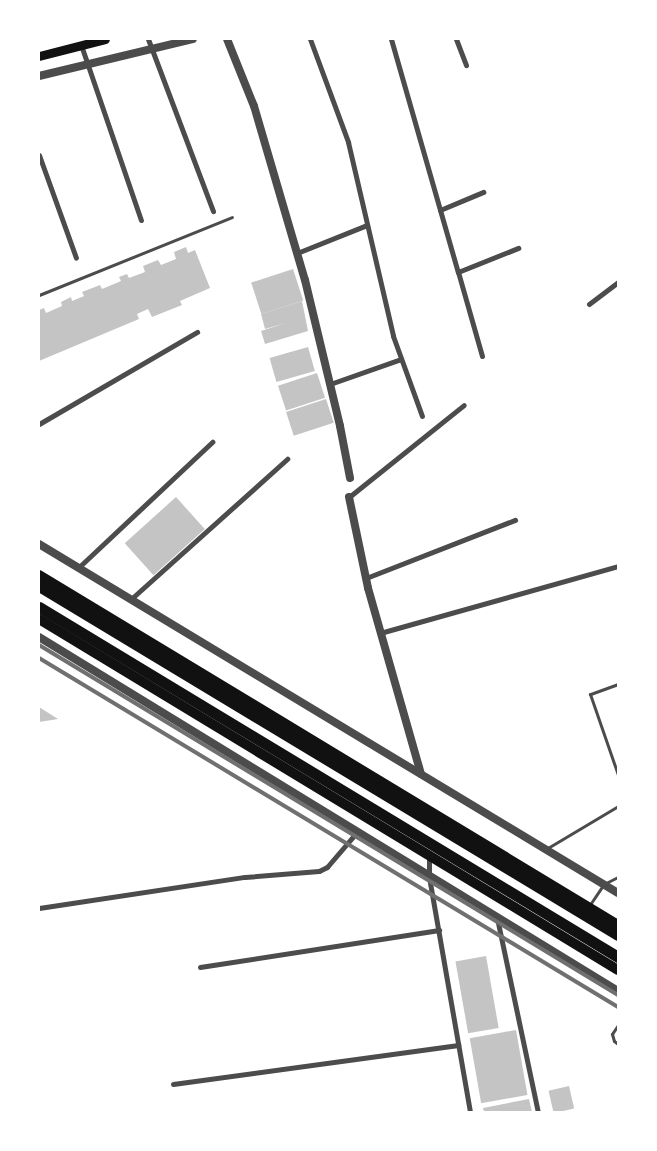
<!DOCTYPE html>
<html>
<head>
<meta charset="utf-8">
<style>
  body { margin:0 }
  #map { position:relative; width:657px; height:1151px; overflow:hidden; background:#fff; font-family:"Golos Text",sans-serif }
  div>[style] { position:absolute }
  .building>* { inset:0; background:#c4c4c4; transform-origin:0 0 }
  .service>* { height:3px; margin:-1.5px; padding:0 1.5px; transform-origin:1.5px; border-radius:1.5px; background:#4c4c4c }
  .minor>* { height:5px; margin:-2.5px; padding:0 2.5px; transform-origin:2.5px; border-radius:2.5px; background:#4c4c4c }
  .tertiary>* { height:8px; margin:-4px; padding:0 4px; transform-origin:4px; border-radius:4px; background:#4c4c4c }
  .secondary>* { height:9px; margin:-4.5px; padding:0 4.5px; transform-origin:4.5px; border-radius:4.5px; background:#111 }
  .trunk>* { height:10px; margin:-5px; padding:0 5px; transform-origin:5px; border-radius:5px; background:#111 }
  .motorway>* { height:11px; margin:-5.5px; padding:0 5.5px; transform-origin:5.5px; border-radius:5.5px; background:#111 }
  .rail>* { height:4px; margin:-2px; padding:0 2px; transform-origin:2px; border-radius:2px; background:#707070 }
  span { translate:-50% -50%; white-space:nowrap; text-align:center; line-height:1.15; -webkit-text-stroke:4px #fff; paint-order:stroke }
  .frame { position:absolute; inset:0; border:40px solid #fff; pointer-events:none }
</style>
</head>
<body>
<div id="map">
  <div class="building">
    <div style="clip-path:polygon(186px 247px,188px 253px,195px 250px,210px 288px,180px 301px,182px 305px,152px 317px,148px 309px,137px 314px,139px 319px,39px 361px,39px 310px,44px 308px,46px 313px,62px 306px,61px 302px,71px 297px,72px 301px,84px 296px,82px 292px,100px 285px,102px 289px,121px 281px,119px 277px,127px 274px,129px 278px,145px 272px,143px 266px,158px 260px,161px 265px,176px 259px,174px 252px)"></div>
    <div style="left:293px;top:269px;width:33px;height:44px;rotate:72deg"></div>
    <div style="clip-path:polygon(302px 301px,308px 331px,265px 344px,261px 331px,286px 323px,265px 329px,261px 314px)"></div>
    <div style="left:308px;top:347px;width:25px;height:40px;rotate:74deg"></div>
    <div style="left:317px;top:373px;width:26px;height:41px;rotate:72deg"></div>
    <div style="left:326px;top:399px;width:25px;height:42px;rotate:72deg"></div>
    <div style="left:176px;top:497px;width:43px;height:69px;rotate:48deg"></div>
    <div style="clip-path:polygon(39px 707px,58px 719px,39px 722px)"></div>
    <div style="left:486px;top:956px;width:73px;height:31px;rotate:80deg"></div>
    <div style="left:516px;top:1030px;width:66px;height:47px;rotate:80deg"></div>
    <div style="left:569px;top:1086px;width:23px;height:21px;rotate:77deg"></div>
    <div style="clip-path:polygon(529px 1099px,532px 1112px,484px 1112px,483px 1108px)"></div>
  </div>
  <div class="service">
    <div style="left:39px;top:295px;width:208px;rotate:-22deg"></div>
    <div style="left:618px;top:684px;width:30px;rotate:160deg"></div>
    <div style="left:590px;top:694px;width:86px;rotate:70.9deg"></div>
    <div style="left:546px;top:849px;width:84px;rotate:-30.8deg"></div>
    <div style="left:589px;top:906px;width:27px;rotate:-56deg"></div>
    <div style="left:604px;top:884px;width:16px;rotate:-27deg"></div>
    <div style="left:618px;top:1025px;width:11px;rotate:124deg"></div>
    <div style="left:612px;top:1034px;width:7px;rotate:74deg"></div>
    <div style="left:614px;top:1041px;width:5px;rotate:37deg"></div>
  </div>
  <div class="minor">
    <div style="left:148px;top:39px;width:184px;rotate:69.3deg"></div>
    <div style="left:310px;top:39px;width:110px;rotate:69.7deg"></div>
    <div style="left:348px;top:142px;width:199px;rotate:76.9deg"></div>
    <div style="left:393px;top:336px;width:85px;rotate:70.1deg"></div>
    <div style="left:391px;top:39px;width:242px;rotate:74deg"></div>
    <div style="left:456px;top:39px;width:28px;rotate:69deg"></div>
    <div style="left:81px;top:45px;width:185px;rotate:71.1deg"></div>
    <div style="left:39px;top:155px;width:109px;rotate:70.2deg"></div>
    <div style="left:440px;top:210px;width:47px;rotate:-22.7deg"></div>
    <div style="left:297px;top:253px;width:75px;rotate:-21.8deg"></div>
    <div style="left:589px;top:304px;width:36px;rotate:-37deg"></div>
    <div style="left:482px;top:356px;width:87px;rotate:-105.9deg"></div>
    <div style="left:458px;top:272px;width:65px;rotate:-21.8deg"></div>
    <div style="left:330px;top:384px;width:75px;rotate:-19.4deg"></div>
    <div style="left:39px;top:424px;width:183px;rotate:-30.2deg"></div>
    <div style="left:349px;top:497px;width:147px;rotate:-38.7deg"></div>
    <div style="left:79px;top:567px;width:183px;rotate:-43.2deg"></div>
    <div style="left:366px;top:578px;width:160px;rotate:-21.3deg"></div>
    <div style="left:131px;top:599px;width:210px;rotate:-41.9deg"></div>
    <div style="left:380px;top:633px;width:247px;rotate:-15.7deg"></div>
    <div style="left:429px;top:856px;width:21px;rotate:90deg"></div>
    <div style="left:429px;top:877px;width:239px;rotate:80.1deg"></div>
    <div style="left:39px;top:908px;width:208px;rotate:-8.6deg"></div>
    <div style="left:245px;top:877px;width:74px;rotate:-4.6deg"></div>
    <div style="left:319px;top:871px;width:9px;rotate:-27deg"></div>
    <div style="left:327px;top:867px;width:45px;rotate:-49.5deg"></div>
    <div style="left:497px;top:918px;width:198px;rotate:78.1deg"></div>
    <div style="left:200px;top:967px;width:242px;rotate:-8.8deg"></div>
    <div style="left:173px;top:1084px;width:288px;rotate:-7.8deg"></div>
  </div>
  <div class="tertiary">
    <div style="left:227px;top:39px;width:72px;rotate:68.1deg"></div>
    <div style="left:254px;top:106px;width:181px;rotate:73.7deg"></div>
    <div style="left:305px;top:280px;width:150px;rotate:76.5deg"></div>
    <div style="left:340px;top:426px;width:53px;rotate:79.1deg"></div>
    <div style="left:39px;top:76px;width:158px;rotate:-13.5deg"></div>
    <div style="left:349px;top:497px;width:93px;rotate:78.2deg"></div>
    <div style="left:368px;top:588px;width:193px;rotate:74.1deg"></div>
    <div style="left:39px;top:544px;width:676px;rotate:31.08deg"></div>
    <div style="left:39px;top:637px;width:679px;rotate:31.44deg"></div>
  </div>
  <div class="secondary">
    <div style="left:39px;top:56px;width:68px;rotate:-14.4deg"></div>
  </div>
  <div class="trunk">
    <div style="left:39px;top:575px;width:677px;rotate:31.15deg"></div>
    <div style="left:39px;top:619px;width:677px;rotate:31.22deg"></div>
  </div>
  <div class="motorway">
    <div style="left:39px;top:586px;width:676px;rotate:31.08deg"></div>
    <div style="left:39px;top:607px;width:677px;rotate:31.15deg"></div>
  </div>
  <div class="rail">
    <div style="left:39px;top:645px;width:677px;rotate:31.15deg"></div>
    <div style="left:39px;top:658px;width:676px;rotate:31.08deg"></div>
  </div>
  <div class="frame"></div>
</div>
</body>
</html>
